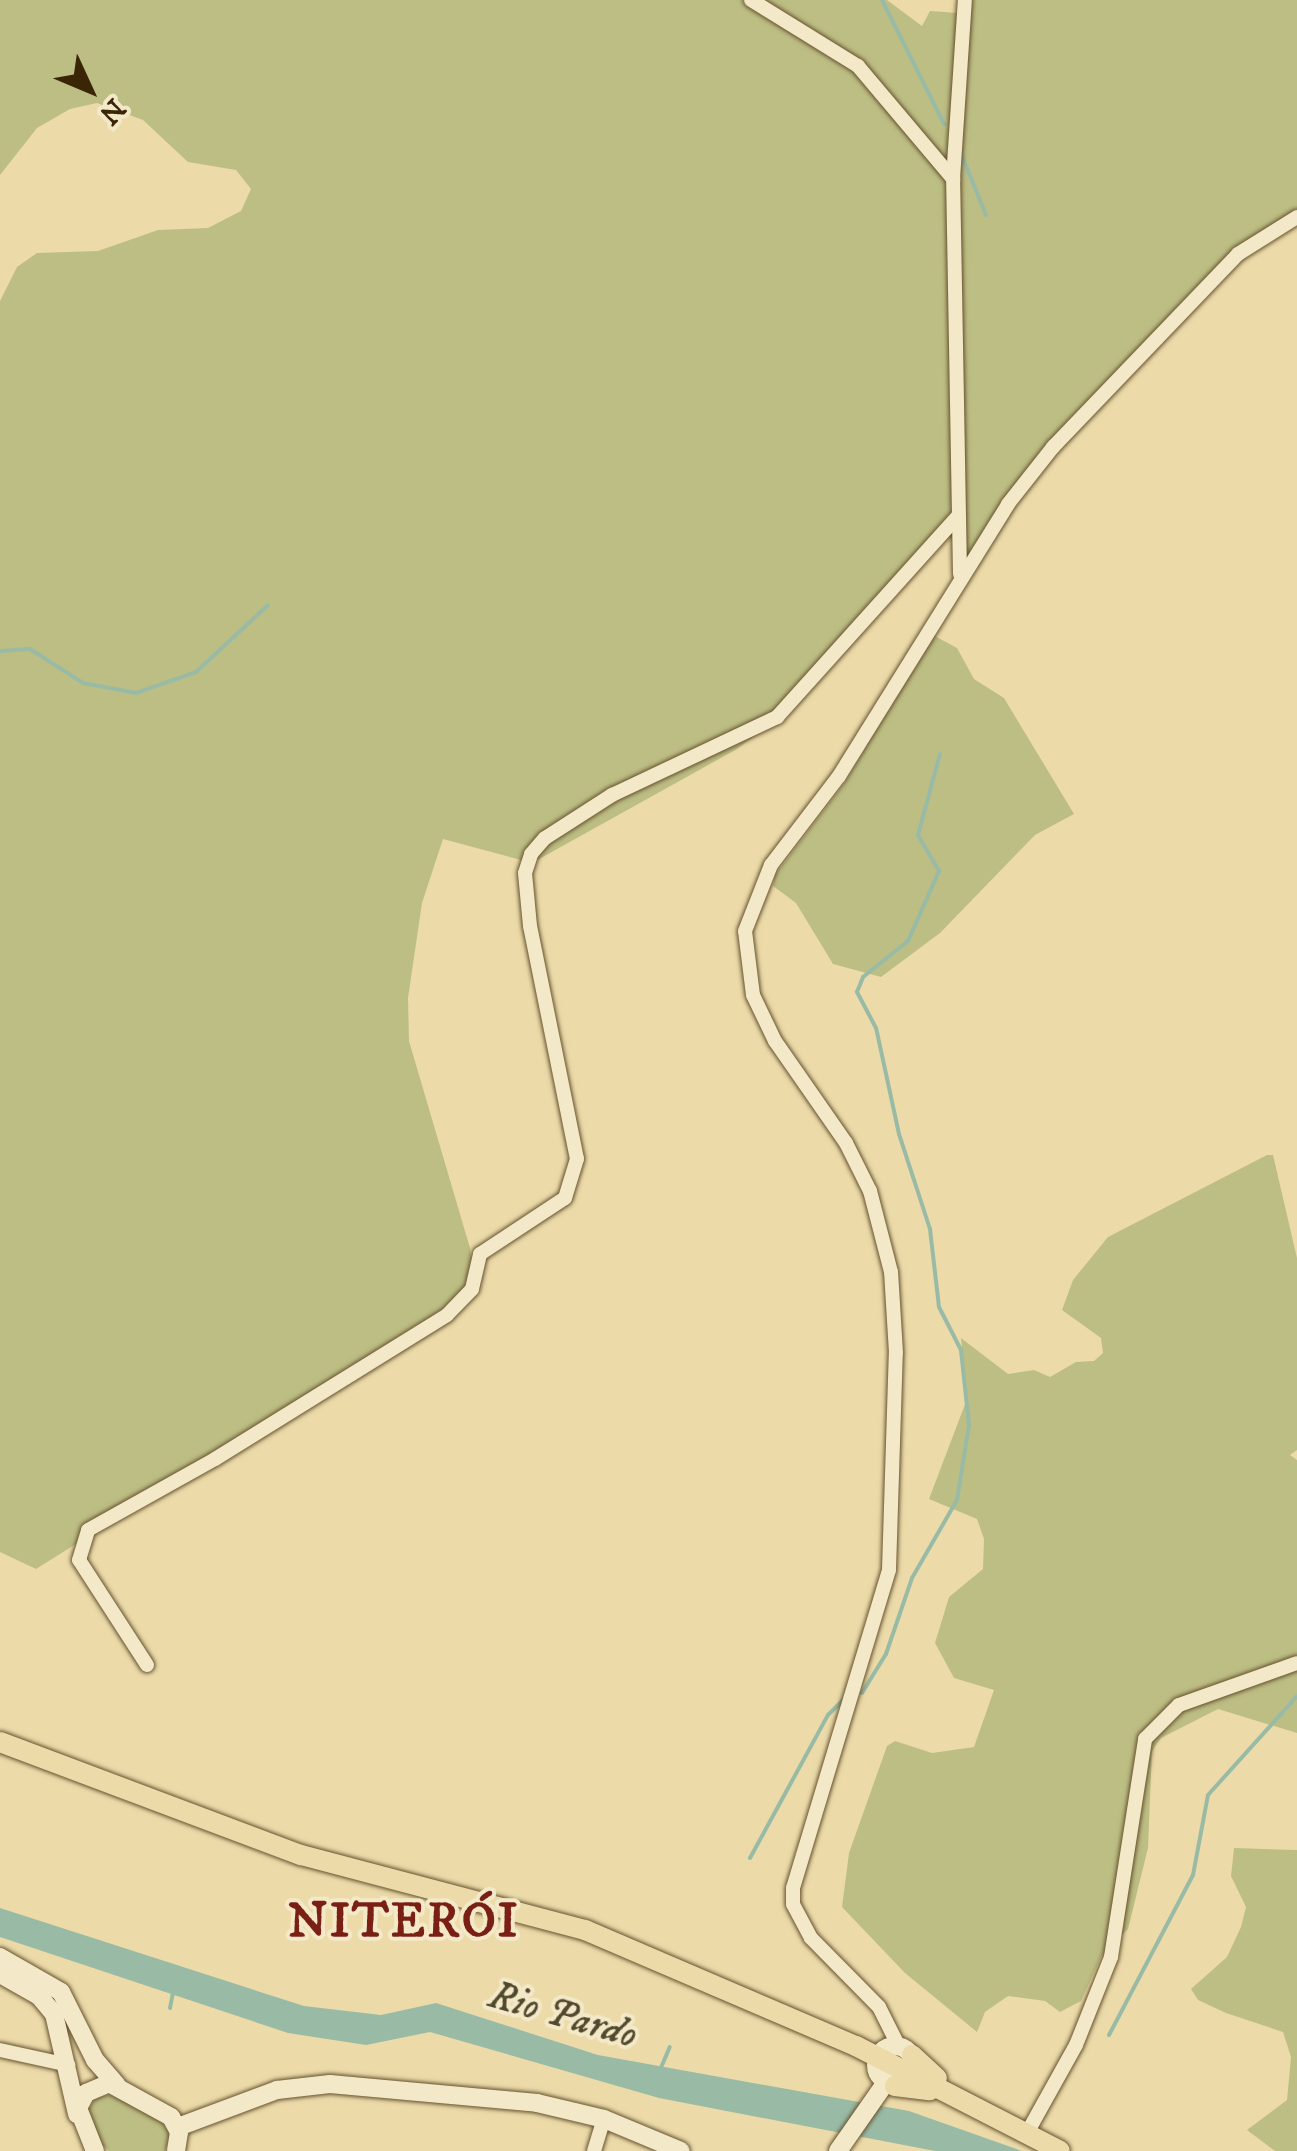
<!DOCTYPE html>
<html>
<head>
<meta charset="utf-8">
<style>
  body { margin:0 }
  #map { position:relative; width:1297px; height:2151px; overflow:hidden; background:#ecdba9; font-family:"IM FELL DW Pica",serif }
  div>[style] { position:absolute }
  .green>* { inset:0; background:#bdbe84 }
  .water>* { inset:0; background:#99bba5 }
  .stream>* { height:4px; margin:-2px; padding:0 2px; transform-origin:2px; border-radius:2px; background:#99bba5 }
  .roads { filter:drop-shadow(0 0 2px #66522f) drop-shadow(0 0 2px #66522f) }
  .minor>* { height:14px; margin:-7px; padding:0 7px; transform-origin:7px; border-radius:7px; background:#f3e8c7 }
  .tertiary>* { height:18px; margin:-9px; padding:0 9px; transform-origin:9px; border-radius:9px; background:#f3e8c7 }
  .tertiary>.ring { margin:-9px; padding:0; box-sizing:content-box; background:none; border:18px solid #f3e8c7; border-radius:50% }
  .primary>* { height:20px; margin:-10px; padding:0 10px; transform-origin:10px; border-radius:10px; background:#ecdba9 }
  span { translate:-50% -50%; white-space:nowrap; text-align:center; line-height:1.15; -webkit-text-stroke:8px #f3e8c7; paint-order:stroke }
  .water-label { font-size:40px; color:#524a2e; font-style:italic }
  .district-label { font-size:48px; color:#7a1f14; font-weight:700; letter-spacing:2.5px }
  .north { position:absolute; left:40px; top:40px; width:100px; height:100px; -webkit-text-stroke:8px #f3e8c7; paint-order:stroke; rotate:134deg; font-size:28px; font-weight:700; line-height:40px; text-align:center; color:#3a2506 }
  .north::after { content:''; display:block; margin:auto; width:35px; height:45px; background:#3a2506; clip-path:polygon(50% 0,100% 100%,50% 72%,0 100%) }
</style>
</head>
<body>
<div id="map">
  <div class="green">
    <div style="clip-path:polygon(0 0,887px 0,922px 26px,930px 11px,958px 13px,965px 0,1297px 0,1297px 224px,1238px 263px,1048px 458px,968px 561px,955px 536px,947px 536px,784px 715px,737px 749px,532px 863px,443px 839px,422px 903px,408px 998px,409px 1041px,470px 1248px,476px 1293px,36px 1569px,0 1552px,0 301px,17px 267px,37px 253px,98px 251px,158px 230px,208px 228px,241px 211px,251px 189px,236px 170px,188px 162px,143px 120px,97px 103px,70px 109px,37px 128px,0 175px)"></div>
    <div style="clip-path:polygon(933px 635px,957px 648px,974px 679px,1004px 698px,1074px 814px,1035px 835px,940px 933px,881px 977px,833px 964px,796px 903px,773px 886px,775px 875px,844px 784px)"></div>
    <div style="clip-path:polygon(1267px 1155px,1273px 1155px,1297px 1258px,1297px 1450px,1290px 1455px,1297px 1460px,1297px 1733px,1218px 1709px,1161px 1738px,1152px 1751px,1148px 1848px,1128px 1929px,1102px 1955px,1081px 2001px,1060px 2012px,1045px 2001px,1008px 1996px,985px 2012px,977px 2032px,905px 1973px,842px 1907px,849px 1853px,887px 1746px,895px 1741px,932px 1753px,974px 1747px,994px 1690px,954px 1678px,935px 1643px,949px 1597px,983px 1569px,984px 1539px,977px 1519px,929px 1499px,967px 1399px,961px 1338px,1008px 1374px,1034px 1370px,1050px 1377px,1076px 1362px,1094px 1361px,1103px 1353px,1101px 1338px,1062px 1310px,1073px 1280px,1108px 1237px)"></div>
    <div style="clip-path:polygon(1234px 1848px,1297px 1850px,1297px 2151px,1275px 2151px,1247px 2130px,1287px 2100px,1291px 2057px,1283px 2032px,1226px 2013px,1198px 2000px,1191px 1989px,1227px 1957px,1241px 1927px,1246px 1907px,1231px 1876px)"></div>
    <div style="clip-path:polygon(114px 2095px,161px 2121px,170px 2134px,165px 2151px,109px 2151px,99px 2142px,88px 2110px,97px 2097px)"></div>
  </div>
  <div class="water">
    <div style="clip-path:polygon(0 1908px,304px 2006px,381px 2015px,436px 2003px,598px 2055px,909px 2111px,1022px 2151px,935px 2151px,659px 2098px,430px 2032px,366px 2045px,288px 2033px,0 1937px)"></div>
  </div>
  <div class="stream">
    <div style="left:882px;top:0;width:139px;rotate:63.4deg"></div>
    <div style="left:960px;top:151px;width:69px;rotate:67.9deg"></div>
    <div style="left:0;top:651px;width:30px;rotate:-4deg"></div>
    <div style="left:30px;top:649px;width:63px;rotate:32.7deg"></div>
    <div style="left:83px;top:683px;width:54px;rotate:10.7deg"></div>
    <div style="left:136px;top:693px;width:64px;rotate:-19.3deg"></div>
    <div style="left:196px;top:672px;width:98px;rotate:-42.9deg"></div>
    <div style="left:862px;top:1693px;width:46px;rotate:-58.4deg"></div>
    <div style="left:886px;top:1654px;width:80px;rotate:-71.1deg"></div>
    <div style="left:912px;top:1578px;width:90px;rotate:-60deg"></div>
    <div style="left:957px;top:1500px;width:76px;rotate:-80.9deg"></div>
    <div style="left:969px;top:1425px;width:75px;rotate:-96.1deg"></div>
    <div style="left:961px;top:1350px;width:48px;rotate:-117.1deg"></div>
    <div style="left:939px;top:1307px;width:79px;rotate:-96.6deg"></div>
    <div style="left:930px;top:1229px;width:100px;rotate:-108.1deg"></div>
    <div style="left:899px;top:1134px;width:108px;rotate:-102.2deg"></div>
    <div style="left:876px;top:1028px;width:41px;rotate:-117.8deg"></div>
    <div style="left:857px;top:992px;width:16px;rotate:-68deg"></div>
    <div style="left:863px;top:977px;width:58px;rotate:-38.7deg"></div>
    <div style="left:908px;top:941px;width:77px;rotate:-66.1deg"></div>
    <div style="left:939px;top:871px;width:42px;rotate:-120.3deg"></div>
    <div style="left:918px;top:835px;width:84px;rotate:-74.8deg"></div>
    <div style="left:750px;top:1858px;width:163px;rotate:-61.4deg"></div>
    <div style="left:828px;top:1715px;width:25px;rotate:-45deg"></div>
    <div style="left:170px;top:2008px;width:15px;rotate:-79deg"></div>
    <div style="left:1109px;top:2035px;width:181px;rotate:-62.3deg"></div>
    <div style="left:1193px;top:1875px;width:81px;rotate:-79.4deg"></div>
    <div style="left:1208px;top:1795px;width:133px;rotate:-48deg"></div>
    <div style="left:660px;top:2070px;width:25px;rotate:-67deg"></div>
  </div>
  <div class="roads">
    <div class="minor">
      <div style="left:751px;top:0;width:126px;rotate:31.7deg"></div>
      <div style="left:858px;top:66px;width:148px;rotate:49.9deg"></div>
      <div style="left:960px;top:574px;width:395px;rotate:-91deg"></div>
      <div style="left:953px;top:179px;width:179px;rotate:-86.2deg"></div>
      <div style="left:147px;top:1665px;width:125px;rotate:-122.9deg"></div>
      <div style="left:79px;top:1560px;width:31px;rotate:-73deg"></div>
      <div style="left:88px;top:1530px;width:145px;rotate:-29.2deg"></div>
      <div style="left:215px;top:1459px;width:273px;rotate:-31.8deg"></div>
      <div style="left:447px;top:1315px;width:36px;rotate:-46deg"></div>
      <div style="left:472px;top:1289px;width:36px;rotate:-77deg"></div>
      <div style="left:480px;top:1254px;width:102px;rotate:-33.4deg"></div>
      <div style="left:565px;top:1198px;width:41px;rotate:-72.9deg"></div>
      <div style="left:577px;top:1159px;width:238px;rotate:-101.4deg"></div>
      <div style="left:530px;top:926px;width:53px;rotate:-95.4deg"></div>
      <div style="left:525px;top:873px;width:20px;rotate:-72deg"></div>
      <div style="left:531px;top:854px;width:21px;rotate:-49deg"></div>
      <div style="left:545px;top:838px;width:80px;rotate:-32.7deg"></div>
      <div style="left:612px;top:795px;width:183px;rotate:-25.3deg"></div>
      <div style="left:777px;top:717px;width:270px;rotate:-48deg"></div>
      <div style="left:897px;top:2043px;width:40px;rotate:-116.6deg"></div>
      <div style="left:879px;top:2007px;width:97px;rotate:-134.6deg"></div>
      <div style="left:811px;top:1938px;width:38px;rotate:-118deg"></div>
      <div style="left:793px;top:1904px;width:16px;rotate:-90deg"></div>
      <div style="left:793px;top:1888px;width:332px;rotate:-73.2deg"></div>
      <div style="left:889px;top:1570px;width:217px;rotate:-88.2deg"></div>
      <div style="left:896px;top:1353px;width:81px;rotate:-93.5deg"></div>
      <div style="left:891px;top:1272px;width:84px;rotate:-104.5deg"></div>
      <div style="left:870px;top:1191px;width:54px;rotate:-116.6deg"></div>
      <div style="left:846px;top:1143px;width:124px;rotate:-124.8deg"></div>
      <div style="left:775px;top:1041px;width:51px;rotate:-115.6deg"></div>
      <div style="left:753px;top:995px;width:64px;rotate:-97.1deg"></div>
      <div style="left:745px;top:931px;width:71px;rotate:-68.5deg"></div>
      <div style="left:771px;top:865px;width:112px;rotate:-52.6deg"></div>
      <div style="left:839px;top:776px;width:320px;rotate:-58.1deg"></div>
      <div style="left:1008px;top:504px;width:73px;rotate:-51.7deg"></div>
      <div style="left:1053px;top:447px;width:267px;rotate:-46.2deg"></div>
      <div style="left:1238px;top:254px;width:70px;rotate:-32.1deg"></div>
      <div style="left:0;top:2050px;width:70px;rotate:12.4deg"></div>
      <div style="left:1027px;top:2133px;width:101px;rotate:-60.9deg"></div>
      <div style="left:1076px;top:2045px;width:95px;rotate:-68.3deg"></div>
      <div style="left:1111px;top:1957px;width:221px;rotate:-81.1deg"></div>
      <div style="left:1145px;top:1739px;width:48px;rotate:-45deg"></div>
      <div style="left:1179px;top:1705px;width:125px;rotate:-19.6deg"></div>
      <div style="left:594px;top:2151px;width:34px;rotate:-73deg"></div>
    </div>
    <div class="tertiary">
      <div style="left:0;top:1957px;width:70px;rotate:29.8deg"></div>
      <div style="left:61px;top:1992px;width:76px;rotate:63.4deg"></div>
      <div style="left:95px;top:2060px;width:33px;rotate:49deg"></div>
      <div style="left:0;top:1974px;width:45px;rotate:29.4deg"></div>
      <div style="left:39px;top:1996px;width:23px;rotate:50deg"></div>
      <div style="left:54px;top:2014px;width:103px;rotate:77deg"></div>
      <div class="ring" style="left:876px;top:2046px;width:20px;height:20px"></div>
      <div style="left:178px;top:2127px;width:106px;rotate:-20.5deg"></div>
      <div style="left:277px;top:2090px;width:53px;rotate:-6.5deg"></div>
      <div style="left:330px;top:2084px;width:208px;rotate:5.2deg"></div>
      <div style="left:537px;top:2103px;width:69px;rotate:13.4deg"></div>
      <div style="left:604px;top:2119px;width:83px;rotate:22.6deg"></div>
      <div style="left:95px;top:2151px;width:46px;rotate:-111.6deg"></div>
      <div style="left:78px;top:2108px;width:17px;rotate:-62deg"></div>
      <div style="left:86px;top:2093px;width:25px;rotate:-23deg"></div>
      <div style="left:109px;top:2083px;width:71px;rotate:28.7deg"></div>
      <div style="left:171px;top:2117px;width:17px;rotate:62deg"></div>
      <div style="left:179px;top:2132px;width:19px;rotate:99deg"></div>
      <div style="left:838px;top:2151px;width:80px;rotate:-55.1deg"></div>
    </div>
    <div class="primary">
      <div style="left:0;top:1742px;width:322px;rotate:20.6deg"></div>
      <div style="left:301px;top:1855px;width:294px;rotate:14.8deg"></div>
      <div style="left:585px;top:1930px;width:295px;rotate:23.2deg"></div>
      <div style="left:856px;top:2046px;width:229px;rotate:27.2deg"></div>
      <div style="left:912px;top:2055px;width:34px;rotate:43deg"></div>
      <div style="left:895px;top:2086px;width:35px;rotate:7deg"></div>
    </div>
  </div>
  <div class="water-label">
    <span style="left:563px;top:2016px;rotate:16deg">Rio Pardo</span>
  </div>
  <div class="district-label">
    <span style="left:404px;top:1923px">NITERÓI</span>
  </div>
  <div class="north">N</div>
</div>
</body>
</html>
